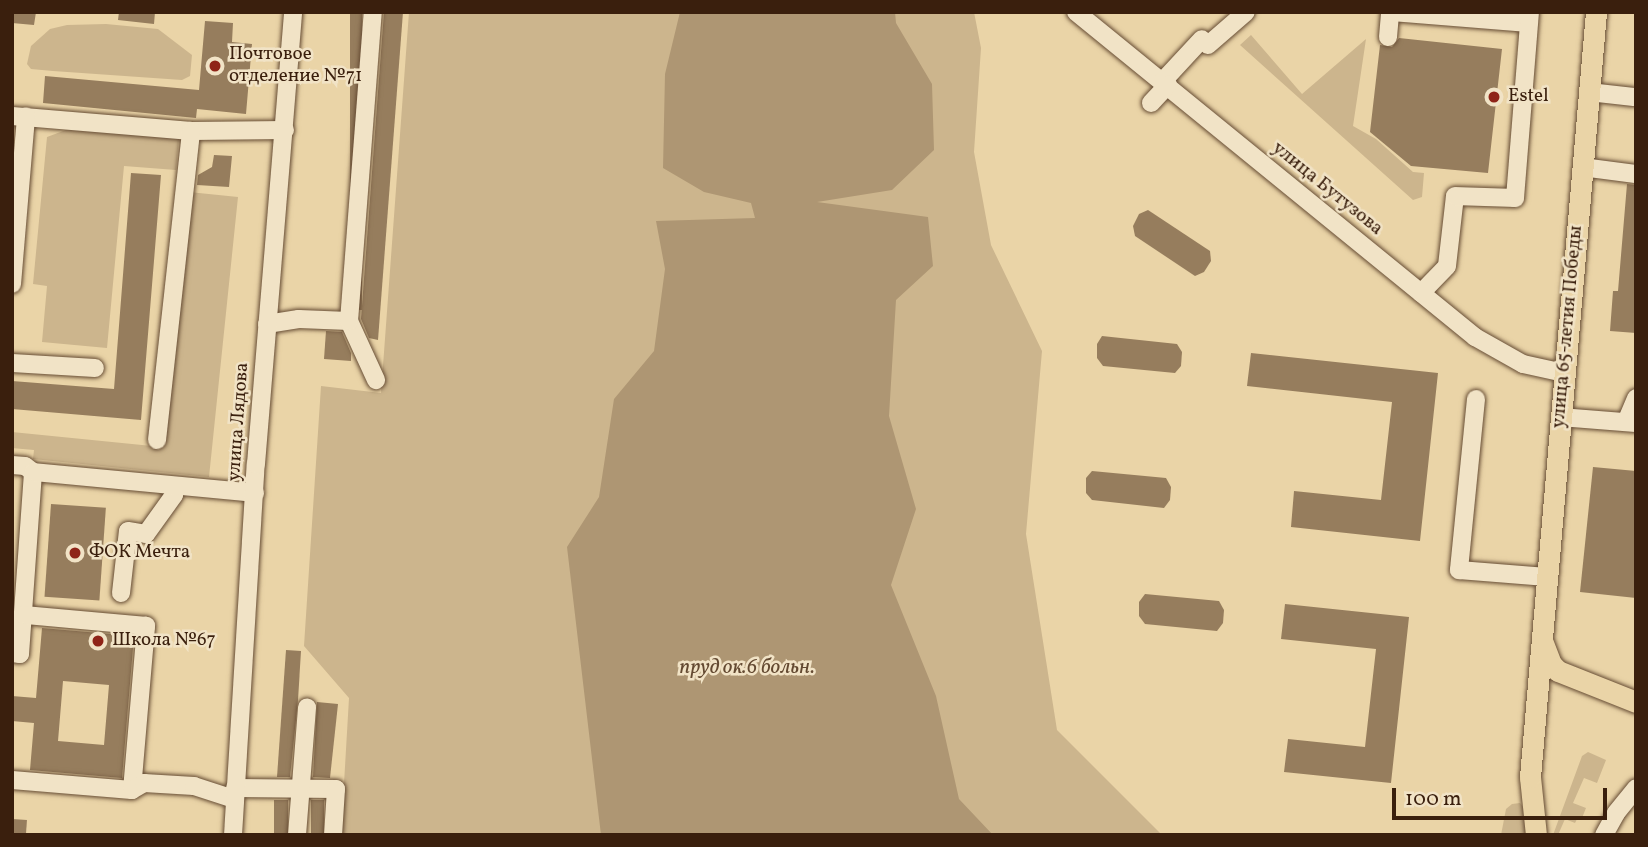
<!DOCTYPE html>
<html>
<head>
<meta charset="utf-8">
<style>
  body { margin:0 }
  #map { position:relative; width:1648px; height:847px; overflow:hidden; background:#ead4a7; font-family:Vollkorn,serif }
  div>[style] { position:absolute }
  .green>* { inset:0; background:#ccb58d }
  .water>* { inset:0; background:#ae9673 }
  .building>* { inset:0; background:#967d5d; transform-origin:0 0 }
  .roads { filter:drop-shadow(0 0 2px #664c34) drop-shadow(0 0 2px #664c34) }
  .minor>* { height:18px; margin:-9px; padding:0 9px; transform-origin:9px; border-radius:9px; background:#f1e3c6 }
  .major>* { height:21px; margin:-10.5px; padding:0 10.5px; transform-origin:10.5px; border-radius:10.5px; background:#ead4a7 }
  .dots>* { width:19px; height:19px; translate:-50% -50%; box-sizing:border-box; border:4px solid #f1e3c6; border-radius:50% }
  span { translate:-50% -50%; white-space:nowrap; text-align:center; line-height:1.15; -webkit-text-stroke:5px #f1e3c6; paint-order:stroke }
  .poi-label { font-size:19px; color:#3a1f0d }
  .left { translate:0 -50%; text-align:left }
  .street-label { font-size:19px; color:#3a1f0d }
  .water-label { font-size:21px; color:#634931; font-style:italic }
  .frame { position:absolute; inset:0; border:14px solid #3a1f0d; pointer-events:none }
  .scale { position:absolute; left:1392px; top:788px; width:215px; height:32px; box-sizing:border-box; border:4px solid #3a1f0d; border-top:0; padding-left:9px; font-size:21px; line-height:24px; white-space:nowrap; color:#3a1f0d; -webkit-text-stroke:5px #f1e3c6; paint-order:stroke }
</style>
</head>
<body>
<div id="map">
  <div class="green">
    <div style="clip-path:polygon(409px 12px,974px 12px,981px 48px,974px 152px,991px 245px,1042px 351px,1026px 534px,1057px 730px,1162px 835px,341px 835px,349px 698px,304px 646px,321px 386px,381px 393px)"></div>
    <div style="clip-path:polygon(106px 24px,158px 29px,192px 55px,190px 76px,182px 80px,53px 71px,31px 69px,27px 64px,31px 46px,50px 29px,67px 25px)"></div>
    <div style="clip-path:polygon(1251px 35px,1302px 94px,1366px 39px,1353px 126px,1376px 139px,1413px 172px,1424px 173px,1422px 197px,1413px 200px,1240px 45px)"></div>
    <div style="clip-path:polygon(74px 127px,179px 137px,176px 170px,124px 166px,107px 348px,42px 342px,47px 286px,33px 284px,47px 137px)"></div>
    <div style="clip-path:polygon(189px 192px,238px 197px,209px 477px,33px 459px,34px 450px,12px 448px,12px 432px,162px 447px)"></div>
    <div style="clip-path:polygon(1588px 752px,1606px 760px,1597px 783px,1584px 778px,1573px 803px,1586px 808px,1582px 818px,1578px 817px,1575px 823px,1565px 819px,1558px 835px,1553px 835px,1582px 756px)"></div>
    <div style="clip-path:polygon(1520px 803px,1524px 808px,1527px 835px,1501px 835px,1506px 809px,1512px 804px)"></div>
  </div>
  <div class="water">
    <div style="clip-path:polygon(680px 12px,895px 12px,896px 23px,932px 84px,934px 150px,892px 190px,817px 202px,928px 217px,933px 266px,896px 300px,889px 416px,916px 509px,891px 585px,936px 696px,959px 799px,993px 835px,601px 835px,567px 547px,599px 497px,614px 399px,654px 351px,665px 269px,656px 221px,755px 218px,751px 203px,704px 192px,663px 168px,665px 74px)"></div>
  </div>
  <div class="building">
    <div style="clip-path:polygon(12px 12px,36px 12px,34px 25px,12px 23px)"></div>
    <div style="clip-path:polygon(119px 12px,155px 12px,154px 24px,118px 20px)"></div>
    <div style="left:350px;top:12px;width:12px;height:298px"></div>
    <div style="clip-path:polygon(384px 12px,403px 12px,378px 340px,369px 338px,361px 319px)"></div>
    <div style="clip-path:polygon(205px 21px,233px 23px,232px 42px,252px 44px,246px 114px,197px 109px,196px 118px,43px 103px,45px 76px,199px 90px)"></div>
    <div style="clip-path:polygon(1399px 38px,1502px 49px,1488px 173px,1411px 166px,1370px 132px,1380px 45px,1392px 47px)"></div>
    <div style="clip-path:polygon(214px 155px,232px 156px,229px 187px,197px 185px,198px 175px,212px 167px)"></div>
    <div style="clip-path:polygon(131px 173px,161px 175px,141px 420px,12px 409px,12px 381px,114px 389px)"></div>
    <div style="clip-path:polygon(1627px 184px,1636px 185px,1636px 333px,1610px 331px,1613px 291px,1618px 291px)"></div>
    <div style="clip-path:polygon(1148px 210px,1210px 251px,1211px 261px,1204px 272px,1195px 276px,1135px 236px,1133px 226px,1139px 214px)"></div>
    <div style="clip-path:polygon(326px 331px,342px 332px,351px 353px,351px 361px,324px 359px)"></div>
    <div style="clip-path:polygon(1102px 336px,1177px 344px,1182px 352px,1181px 366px,1175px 373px,1103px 366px,1097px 358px,1097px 344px)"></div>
    <div style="clip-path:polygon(1251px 353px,1438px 373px,1420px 541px,1291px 527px,1294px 491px,1381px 500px,1392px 402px,1247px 386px)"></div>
    <div style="clip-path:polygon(1593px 467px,1636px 471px,1636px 598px,1580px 592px)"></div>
    <div style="clip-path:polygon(1092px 471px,1166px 478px,1171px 487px,1170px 500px,1164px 508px,1092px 500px,1086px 493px,1086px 478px)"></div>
    <div style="left:51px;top:504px;width:55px;height:93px;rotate:4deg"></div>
    <div style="clip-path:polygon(1145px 594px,1219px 601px,1224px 610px,1223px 623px,1217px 631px,1145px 624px,1139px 616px,1139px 602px)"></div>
    <div style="clip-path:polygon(1285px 604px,1409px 617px,1391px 783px,1284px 772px,1288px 739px,1365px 747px,1376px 649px,1281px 639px)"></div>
    <div style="clip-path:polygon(evenodd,42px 628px,134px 636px,122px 778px,30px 770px,34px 723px,12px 721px,12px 696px,36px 698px,42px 628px,63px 681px,109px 685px,104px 745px,58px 741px,63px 681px)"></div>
    <div style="clip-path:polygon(286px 650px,301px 651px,298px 700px,290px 777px,277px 777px)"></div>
    <div style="clip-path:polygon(317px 702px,338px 704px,330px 778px,313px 777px)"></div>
    <div style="left:274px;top:800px;width:14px;height:35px"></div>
    <div style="left:311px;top:800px;width:13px;height:35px"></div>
    <div style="left:12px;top:819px;width:15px;height:16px;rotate:4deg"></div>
  </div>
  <div class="roads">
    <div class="minor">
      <div style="left:1076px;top:12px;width:515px;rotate:39.16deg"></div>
      <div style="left:1475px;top:337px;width:55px;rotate:29.4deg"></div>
      <div style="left:1523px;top:364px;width:42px;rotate:12.4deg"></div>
      <div style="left:1392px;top:12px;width:137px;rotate:4.6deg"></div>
      <div style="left:1388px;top:37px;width:25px;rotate:-85deg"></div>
      <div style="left:1208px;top:45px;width:50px;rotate:-41deg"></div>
      <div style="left:1163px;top:81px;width:57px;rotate:-47.1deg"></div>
      <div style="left:1589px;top:92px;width:45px;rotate:6.3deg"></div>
      <div style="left:1151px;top:103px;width:25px;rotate:-47deg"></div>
      <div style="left:12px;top:116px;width:180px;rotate:4.8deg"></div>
      <div style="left:191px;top:131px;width:94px;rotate:-0.6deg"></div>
      <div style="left:1582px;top:167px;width:54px;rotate:7.4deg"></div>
      <div style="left:12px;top:284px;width:168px;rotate:-85.2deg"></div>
      <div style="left:1421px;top:293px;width:37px;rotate:-46deg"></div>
      <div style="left:1447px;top:266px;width:70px;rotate:-83.5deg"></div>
      <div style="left:1455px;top:196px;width:60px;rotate:1.9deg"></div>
      <div style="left:1515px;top:198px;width:187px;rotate:-85.4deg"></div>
      <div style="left:349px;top:321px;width:65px;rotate:65.4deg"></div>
      <div style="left:267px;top:324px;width:32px;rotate:-9deg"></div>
      <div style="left:299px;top:319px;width:50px;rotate:2.3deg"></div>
      <div style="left:349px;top:321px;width:310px;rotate:-85.6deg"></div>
      <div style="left:12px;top:363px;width:83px;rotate:3.4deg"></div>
      <div style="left:1476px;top:399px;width:172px;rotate:95.7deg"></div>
      <div style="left:1459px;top:570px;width:88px;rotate:4.5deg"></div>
      <div style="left:1560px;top:417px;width:76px;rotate:4.5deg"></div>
      <div style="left:1626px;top:422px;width:26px;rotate:-67deg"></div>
      <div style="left:157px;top:440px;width:311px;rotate:-83.7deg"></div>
      <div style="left:12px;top:465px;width:13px;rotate:4deg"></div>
      <div style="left:25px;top:466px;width:10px;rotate:37deg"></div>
      <div style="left:121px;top:593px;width:62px;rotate:-83.6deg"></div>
      <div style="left:128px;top:531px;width:18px;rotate:9deg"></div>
      <div style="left:146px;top:534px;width:48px;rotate:-54.3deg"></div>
      <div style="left:174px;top:495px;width:8px;rotate:-83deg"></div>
      <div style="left:12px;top:653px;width:8px;rotate:7deg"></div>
      <div style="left:20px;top:654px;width:182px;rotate:-85.9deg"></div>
      <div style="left:33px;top:472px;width:223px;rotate:5.4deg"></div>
      <div style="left:12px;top:780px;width:120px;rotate:4.8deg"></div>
      <div style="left:132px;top:790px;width:165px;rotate:-85.1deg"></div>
      <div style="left:146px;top:626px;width:122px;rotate:-174.8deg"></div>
      <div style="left:235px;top:788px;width:101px;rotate:0.6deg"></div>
      <div style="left:336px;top:789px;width:46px;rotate:93.7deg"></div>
      <div style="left:132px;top:790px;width:14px;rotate:-30deg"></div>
      <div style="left:144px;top:783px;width:50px;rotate:3.4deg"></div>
      <div style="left:194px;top:786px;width:42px;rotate:18deg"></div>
      <div style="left:233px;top:835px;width:372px;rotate:-86.5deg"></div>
      <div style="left:256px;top:464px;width:454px;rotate:-85.3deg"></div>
      <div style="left:297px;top:835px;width:128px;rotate:-85.5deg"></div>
      <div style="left:1604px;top:835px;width:25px;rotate:-61deg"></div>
      <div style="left:1616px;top:813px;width:32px;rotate:-51deg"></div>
    </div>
    <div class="major">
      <div style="left:1543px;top:643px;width:22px;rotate:69deg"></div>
      <div style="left:1551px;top:664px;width:10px;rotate:45deg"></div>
      <div style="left:1558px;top:671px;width:84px;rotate:21.7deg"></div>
      <div style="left:1536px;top:835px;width:58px;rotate:-95.9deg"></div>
      <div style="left:1530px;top:777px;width:768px;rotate:-85.07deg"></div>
    </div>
  </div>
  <div class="dots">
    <div style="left:215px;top:66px;background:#8f2418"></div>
    <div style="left:1494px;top:97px;background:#8f2418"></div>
    <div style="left:75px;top:553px;background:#8f2418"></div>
    <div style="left:98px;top:641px;background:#8f2418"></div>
  </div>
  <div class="poi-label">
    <span class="left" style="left:229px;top:66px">Почтовое<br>отделение №71</span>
    <span class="left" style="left:1508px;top:97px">Estel</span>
    <span class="left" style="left:89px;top:553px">ФОК Мечта</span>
    <span class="left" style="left:112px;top:641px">Школа №67</span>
  </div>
  <div class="street-label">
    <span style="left:1327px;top:189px;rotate:39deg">улица Бутузова</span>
    <span style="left:1568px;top:327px;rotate:-85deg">улица 65-летия Победы</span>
    <span style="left:239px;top:422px;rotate:-86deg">улица Лядова</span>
  </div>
  <div class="water-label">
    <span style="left:747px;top:668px">пруд ок.6 больн.</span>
  </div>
  <div class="frame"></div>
  <div class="scale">100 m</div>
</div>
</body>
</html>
